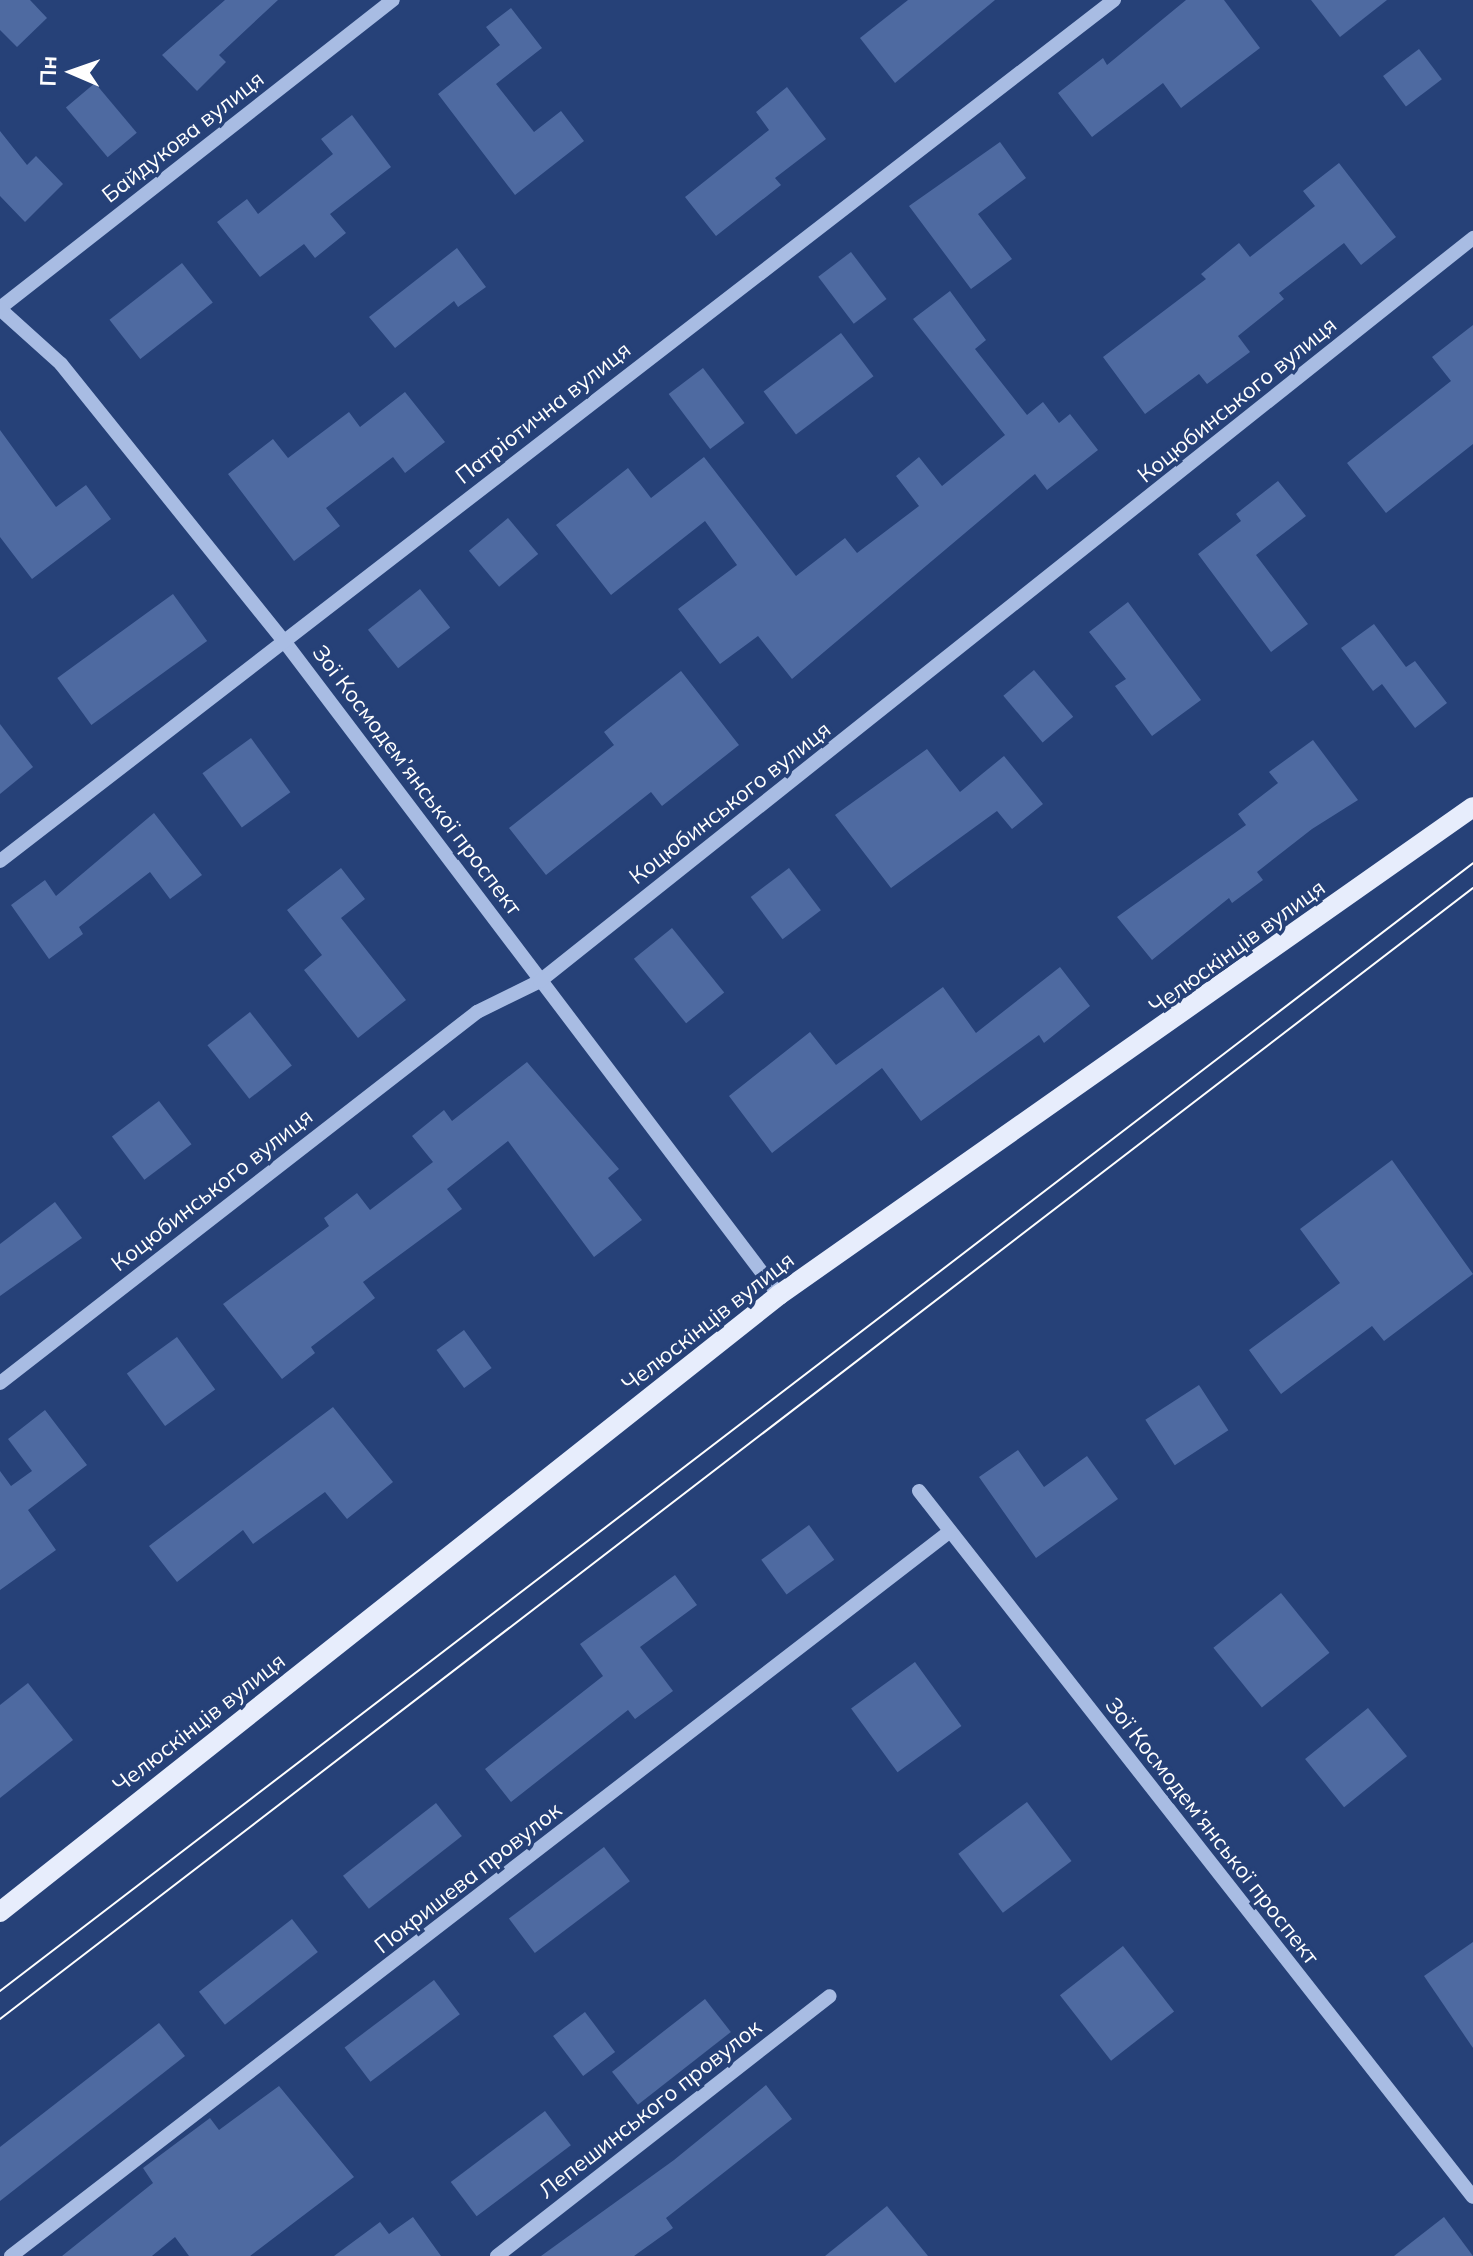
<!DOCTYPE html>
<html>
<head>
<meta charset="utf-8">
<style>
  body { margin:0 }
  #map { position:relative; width:1473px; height:2256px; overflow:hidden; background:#264178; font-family:Mulish,sans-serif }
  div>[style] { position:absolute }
  .building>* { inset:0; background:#4e6aa1; transform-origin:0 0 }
  .minor>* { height:14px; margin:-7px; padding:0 7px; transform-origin:7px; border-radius:7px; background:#a8bce3 }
  .major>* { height:20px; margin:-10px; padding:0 10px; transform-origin:10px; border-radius:10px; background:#e7edfc }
  .tram>* { height:2px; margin:-1px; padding:0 1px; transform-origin:1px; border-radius:1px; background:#fff }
  span { translate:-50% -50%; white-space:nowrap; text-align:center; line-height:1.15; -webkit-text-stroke:7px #264178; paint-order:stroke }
  .street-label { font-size:22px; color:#fff }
  .north { position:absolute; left:32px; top:32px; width:80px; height:80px; -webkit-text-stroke:6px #264178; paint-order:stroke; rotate:272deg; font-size:22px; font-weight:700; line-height:32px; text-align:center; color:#fff }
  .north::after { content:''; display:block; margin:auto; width:28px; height:36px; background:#fff; clip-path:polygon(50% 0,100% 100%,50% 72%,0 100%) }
</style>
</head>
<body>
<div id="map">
  <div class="building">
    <div style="clip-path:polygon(0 0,30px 0,47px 18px,17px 47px,0 30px)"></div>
    <div style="clip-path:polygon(225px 0,278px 0,219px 55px,226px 62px,197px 91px,162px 55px)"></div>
    <div style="clip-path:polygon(908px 0,995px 0,895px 83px,860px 38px)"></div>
    <div style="clip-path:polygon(1186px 0,1224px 0,1260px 48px,1181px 108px,1163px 83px,1092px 137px,1058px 93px,1103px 58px,1107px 65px)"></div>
    <div style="clip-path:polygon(1311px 0,1387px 0,1340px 37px)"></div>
    <div style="clip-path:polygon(511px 8px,542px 48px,496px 84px,534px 132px,561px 111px,584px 141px,515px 195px,438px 94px,500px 45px,486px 27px)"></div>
    <div style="left:1419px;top:49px;width:38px;height:45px;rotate:53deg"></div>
    <div style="left:95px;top:83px;width:65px;height:38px;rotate:50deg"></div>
    <div style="clip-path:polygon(787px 87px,826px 139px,775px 178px,781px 185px,716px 236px,685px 197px,769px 130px,756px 112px)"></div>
    <div style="clip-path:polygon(352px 115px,391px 167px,330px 214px,346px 233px,315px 258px,304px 244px,260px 277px,217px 222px,247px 199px,258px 214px,333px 154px,321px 139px)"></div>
    <div style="clip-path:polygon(0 131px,27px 165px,36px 156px,63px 184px,25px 222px,0 196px)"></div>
    <div style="clip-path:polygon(1000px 142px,1026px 178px,978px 214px,1012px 259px,971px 289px,909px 206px)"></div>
    <div style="clip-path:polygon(1339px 163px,1396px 237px,1361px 265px,1344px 243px,1279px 293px,1284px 299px,1238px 336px,1250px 352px,1207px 384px,1199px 374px,1145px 414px,1103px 357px,1206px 279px,1201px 274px,1239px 243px,1250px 257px,1315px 206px,1303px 191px)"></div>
    <div style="clip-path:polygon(457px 248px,486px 287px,458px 307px,454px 301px,395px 348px,369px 317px)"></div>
    <div style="left:851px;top:252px;width:59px;height:41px;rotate:53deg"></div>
    <div style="left:182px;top:263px;width:50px;height:92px;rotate:52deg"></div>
    <div style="clip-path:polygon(950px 291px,986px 340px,975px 349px,1027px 415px,1043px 402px,1059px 423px,1070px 414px,1098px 450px,1047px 490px,1035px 474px,792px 679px,758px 636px,720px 664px,678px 609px,737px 565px,705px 521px,611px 595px,556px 525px,628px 468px,651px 498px,704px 457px,796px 576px,845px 538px,857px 553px,919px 506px,896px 476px,919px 457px,942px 486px,1005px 435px,913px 319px)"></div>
    <div style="clip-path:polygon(1473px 325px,1473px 444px,1386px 513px,1347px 463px,1451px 381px,1432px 357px)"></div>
    <div style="left:841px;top:333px;width:54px;height:97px;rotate:53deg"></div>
    <div style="left:703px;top:368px;width:69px;height:43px;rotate:53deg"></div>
    <div style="clip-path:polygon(405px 392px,445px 442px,405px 473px,393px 457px,326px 508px,340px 526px,294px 561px,228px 474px,273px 439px,288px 458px,349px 412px,360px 427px)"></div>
    <div style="clip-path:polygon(0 430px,56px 507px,86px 485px,111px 519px,32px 579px,0 537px)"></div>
    <div style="clip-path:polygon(1278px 481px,1306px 516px,1256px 555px,1308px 624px,1271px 652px,1198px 554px,1241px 521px,1236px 514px)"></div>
    <div style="left:508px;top:518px;width:47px;height:51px;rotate:50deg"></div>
    <div style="left:420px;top:589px;width:49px;height:66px;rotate:52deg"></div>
    <div style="left:173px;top:594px;width:58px;height:143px;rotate:54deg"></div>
    <div style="clip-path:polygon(1128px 602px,1201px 700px,1152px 736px,1115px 686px,1126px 679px,1089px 632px)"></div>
    <div style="clip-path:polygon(1374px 624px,1406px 667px,1415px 661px,1447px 703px,1415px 728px,1382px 684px,1373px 691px,1341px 648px)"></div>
    <div style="left:1034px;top:670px;width:61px;height:40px;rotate:50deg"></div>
    <div style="clip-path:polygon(681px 671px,739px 745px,662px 806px,651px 792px,546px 875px,509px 828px,614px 745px,604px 732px)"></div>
    <div style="clip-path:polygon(0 724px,33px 767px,0 794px)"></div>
    <div style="left:251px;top:738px;width:67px;height:60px;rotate:54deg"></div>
    <div style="clip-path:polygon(1313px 740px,1358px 800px,1312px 829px,1257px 872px,1263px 880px,1232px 903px,1229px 898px,1152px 960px,1117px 917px,1246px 825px,1238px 814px,1278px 783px,1269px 772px)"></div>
    <div style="clip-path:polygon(927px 749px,960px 792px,1004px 756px,1043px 804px,1012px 829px,997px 811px,891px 888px,835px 815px)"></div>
    <div style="clip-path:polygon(154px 813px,202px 875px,170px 899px,150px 872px,79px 927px,83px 934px,49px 959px,11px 905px,45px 880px,56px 896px)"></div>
    <div style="clip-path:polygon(341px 868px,365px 899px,341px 918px,406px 1000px,358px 1038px,304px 970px,322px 955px,287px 910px)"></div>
    <div style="left:789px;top:868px;width:53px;height:48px;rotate:53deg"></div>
    <div style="left:672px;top:928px;width:83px;height:49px;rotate:51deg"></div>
    <div style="clip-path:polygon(1060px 967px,1090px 1006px,1044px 1043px,1039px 1035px,921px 1121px,882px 1068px,772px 1153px,729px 1096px,810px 1032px,836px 1065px,943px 987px,976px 1033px)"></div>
    <div style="left:250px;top:1012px;width:68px;height:54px;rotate:52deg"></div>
    <div style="clip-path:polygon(527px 1062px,619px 1169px,608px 1178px,642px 1220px,594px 1257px,508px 1141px,447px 1189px,462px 1209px,363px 1282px,375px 1298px,311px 1347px,315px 1353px,282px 1379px,223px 1304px,329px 1226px,324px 1218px,357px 1193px,370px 1210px,433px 1162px,412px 1136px,444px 1110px,452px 1121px)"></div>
    <div style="left:159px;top:1101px;width:54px;height:59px;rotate:53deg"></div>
    <div style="clip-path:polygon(1392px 1160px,1473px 1274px,1384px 1341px,1372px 1326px,1281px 1394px,1249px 1350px,1340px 1283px,1300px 1229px)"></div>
    <div style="clip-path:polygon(55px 1202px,82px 1238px,0 1296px,0 1244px)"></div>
    <div style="left:464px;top:1330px;width:47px;height:34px;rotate:54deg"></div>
    <div style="left:177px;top:1337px;width:65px;height:62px;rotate:54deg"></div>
    <div style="left:1199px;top:1385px;width:54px;height:64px;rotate:57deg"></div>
    <div style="clip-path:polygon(333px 1407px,393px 1482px,347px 1519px,325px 1492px,253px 1544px,243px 1530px,177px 1582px,149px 1546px)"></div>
    <div style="clip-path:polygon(45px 1410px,87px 1465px,28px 1510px,56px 1550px,0 1590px,0 1471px,11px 1486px,32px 1471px,8px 1439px)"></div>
    <div style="clip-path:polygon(1018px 1450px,1044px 1487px,1087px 1456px,1118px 1499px,1036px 1558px,979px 1477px)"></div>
    <div style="left:809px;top:1525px;width:43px;height:59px;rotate:54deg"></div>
    <div style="clip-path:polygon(675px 1575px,697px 1605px,640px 1647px,673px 1691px,635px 1719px,628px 1710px,511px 1802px,485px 1769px,603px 1676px,580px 1644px)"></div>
    <div style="left:1281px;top:1593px;width:77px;height:87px;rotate:51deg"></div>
    <div style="left:915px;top:1662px;width:79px;height:79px;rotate:54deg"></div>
    <div style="clip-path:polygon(28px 1683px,73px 1740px,0 1798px,0 1705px)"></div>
    <div style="left:1368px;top:1708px;width:62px;height:81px;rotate:51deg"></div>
    <div style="left:1027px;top:1802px;width:74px;height:86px;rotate:53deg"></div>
    <div style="left:436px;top:1803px;width:42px;height:118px;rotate:52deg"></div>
    <div style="left:604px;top:1847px;width:43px;height:119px;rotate:53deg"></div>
    <div style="left:292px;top:1919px;width:42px;height:118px;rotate:52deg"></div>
    <div style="clip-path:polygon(1473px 1942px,1473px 2048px,1424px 1976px)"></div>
    <div style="left:1123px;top:1946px;width:83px;height:80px;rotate:52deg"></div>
    <div style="left:434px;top:1980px;width:43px;height:112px;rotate:53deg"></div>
    <div style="left:705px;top:1999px;width:42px;height:118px;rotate:52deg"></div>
    <div style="left:585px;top:2012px;width:50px;height:40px;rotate:53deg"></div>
    <div style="clip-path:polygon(159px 2023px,185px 2056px,0 2201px,0 2147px)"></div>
    <div style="clip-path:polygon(766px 2085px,792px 2119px,666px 2218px,673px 2228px,634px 2256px,541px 2256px,674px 2160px)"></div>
    <div style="clip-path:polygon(279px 2086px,354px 2177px,250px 2256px,189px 2256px,175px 2237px,152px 2256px,62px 2256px,153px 2183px,143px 2168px,210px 2118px,219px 2130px)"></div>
    <div style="left:545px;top:2111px;width:43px;height:118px;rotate:53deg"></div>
    <div style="clip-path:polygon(887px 2206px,928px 2256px,825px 2256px)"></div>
    <div style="clip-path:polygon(413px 2217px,441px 2256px,334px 2256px,380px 2222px,389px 2234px)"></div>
    <div style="clip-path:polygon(1444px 2217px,1473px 2256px,1394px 2256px)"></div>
  </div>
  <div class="minor">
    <div style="left:0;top:308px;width:499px;rotate:-38.1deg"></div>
    <div style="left:0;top:309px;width:82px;rotate:42deg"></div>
    <div style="left:61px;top:364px;width:356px;rotate:51.2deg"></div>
    <div style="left:284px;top:641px;width:820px;rotate:52.88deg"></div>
    <div style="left:0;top:861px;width:1408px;rotate:-37.7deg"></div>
    <div style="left:0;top:1383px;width:604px;rotate:-37.87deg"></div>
    <div style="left:477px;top:1012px;width:70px;rotate:-26.2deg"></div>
    <div style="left:540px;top:981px;width:1193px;rotate:-38.53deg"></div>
    <div style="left:919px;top:1491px;width:897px;rotate:51.88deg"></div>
    <div style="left:11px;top:2256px;width:1185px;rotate:-37.66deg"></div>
    <div style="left:497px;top:2256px;width:422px;rotate:-38deg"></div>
  </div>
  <div class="major">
    <div style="left:0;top:1912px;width:994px;rotate:-38.38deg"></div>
    <div style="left:779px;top:1295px;width:848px;rotate:-35.11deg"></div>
  </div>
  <div class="tram">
    <div style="left:0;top:1991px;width:1855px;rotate:-37.44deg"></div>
    <div style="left:0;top:2019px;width:1857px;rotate:-37.52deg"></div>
  </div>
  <div class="street-label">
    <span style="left:183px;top:137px;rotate:-38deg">Байдукова вулиця</span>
    <span style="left:1237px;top:400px;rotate:-39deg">Коцюбинського вулиця</span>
    <span style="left:543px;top:413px;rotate:-38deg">Патріотична вулиця</span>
    <span style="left:417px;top:780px;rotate:53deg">Зої Космодем’янської проспект</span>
    <span style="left:730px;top:803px;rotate:-38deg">Коцюбинського вулиця</span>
    <span style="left:1237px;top:947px;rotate:-36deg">Челюскінців вулиця</span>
    <span style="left:212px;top:1190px;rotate:-38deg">Коцюбинського вулиця</span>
    <span style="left:708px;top:1322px;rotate:-38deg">Челюскінців вулиця</span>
    <span style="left:199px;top:1723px;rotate:-38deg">Челюскінців вулиця</span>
    <span style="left:1212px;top:1831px;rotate:52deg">Зої Космодем’янської проспект</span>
    <span style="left:468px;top:1878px;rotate:-38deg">Покришева провулок</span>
    <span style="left:650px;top:2109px;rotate:-38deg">Лепешинського провулок</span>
  </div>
  <div class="north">Пн</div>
</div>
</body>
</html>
